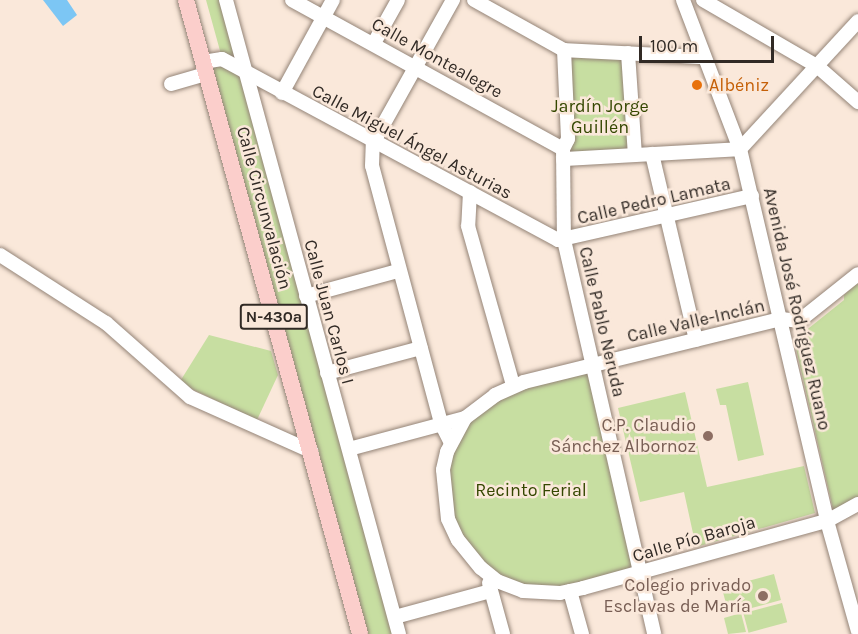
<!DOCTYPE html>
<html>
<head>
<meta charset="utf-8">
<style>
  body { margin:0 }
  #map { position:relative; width:858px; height:634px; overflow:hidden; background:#fae8da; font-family:Karla,sans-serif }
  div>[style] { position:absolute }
  .green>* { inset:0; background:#c7dea1; transform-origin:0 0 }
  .water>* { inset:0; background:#7cc6f4 }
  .roads { filter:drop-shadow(0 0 2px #948477) drop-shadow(0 0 2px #948477) }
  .minor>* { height:14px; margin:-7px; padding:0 7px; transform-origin:7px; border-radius:7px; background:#fff }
  .major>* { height:16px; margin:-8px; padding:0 8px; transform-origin:8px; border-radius:8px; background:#fbcecb }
  .dots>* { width:16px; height:16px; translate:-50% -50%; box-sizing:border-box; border:3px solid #fae8da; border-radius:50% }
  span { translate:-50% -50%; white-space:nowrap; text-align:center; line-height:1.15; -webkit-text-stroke:5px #fae8da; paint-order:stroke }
  .shield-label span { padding:2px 4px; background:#fae8da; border:2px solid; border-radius:4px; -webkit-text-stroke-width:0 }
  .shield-label { font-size:16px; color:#312a25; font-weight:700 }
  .street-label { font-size:18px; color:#312a25 }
  .food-label { font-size:18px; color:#c56008 }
  .left { translate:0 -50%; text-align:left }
  .park-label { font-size:18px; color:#344700 }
  .education-label { font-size:18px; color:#785e54 }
  .right { translate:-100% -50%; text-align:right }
  .scale { position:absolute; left:639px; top:36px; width:135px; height:27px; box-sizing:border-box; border:3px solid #312a25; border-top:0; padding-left:8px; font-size:18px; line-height:21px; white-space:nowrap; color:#312a25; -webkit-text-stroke:4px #fae8da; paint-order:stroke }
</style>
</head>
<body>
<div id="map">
  <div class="green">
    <div style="clip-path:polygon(206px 0,226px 0,399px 634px,360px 634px,203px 63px,222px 58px)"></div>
    <div style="clip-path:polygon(564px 50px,628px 53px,635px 155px,563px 159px)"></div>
    <div style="clip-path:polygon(858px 283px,858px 497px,837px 511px,833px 509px,794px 340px,844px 300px,844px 295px)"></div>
    <div style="clip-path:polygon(209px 335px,271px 351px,278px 375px,257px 420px,179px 383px)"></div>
    <div style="clip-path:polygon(593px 364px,640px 573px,536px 593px,481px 568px,445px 508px,455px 435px,488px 400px)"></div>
    <div style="clip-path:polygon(748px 382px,764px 455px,738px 461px,726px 405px,720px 405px,716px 389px)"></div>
    <div style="clip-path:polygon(685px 392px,707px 487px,804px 466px,815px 513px,696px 547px,684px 492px,640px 502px,618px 408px)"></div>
    <div style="left:774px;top:574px;width:27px;height:54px;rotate:75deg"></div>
    <div style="left:782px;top:603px;width:20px;height:40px;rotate:75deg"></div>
    <div style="clip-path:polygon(741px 613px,746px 632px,728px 634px,724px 618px)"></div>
  </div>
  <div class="water">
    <div style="clip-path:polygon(43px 0,67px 0,77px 15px,63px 26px)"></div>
  </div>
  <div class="roads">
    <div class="minor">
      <div style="left:226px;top:0;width:657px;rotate:74.74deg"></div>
      <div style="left:292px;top:0;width:309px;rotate:28.8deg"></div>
      <div style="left:474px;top:0;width:103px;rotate:29.1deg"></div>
      <div style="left:564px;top:50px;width:139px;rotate:2.9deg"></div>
      <div style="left:683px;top:0;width:160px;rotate:69.1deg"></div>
      <div style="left:740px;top:149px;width:382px;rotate:76.8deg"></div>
      <div style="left:827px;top:521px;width:114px;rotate:74.3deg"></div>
      <div style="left:703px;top:0;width:132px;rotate:30.1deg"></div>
      <div style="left:817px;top:66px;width:55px;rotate:41.3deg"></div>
      <div style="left:374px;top:43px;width:49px;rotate:-60.8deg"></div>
      <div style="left:564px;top:50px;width:89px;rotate:87.4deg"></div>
      <div style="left:568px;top:139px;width:11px;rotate:117deg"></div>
      <div style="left:563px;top:149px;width:91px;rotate:89.4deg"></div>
      <div style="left:564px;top:240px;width:404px;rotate:77.1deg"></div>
      <div style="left:628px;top:53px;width:102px;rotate:86.1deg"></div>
      <div style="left:203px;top:62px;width:19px;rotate:-9deg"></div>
      <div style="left:222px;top:59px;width:382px;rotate:28.3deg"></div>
      <div style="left:558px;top:240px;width:199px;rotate:-12.8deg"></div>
      <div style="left:171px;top:84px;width:36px;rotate:-16deg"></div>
      <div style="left:282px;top:93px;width:106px;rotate:-61.3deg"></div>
      <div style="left:652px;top:154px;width:191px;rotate:76.7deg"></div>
      <div style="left:563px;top:159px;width:177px;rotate:-3.2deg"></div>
      <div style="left:740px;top:149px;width:174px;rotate:-47.3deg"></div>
      <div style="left:470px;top:192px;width:34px;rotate:93deg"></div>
      <div style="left:468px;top:226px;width:165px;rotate:74.2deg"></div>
      <div style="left:0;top:255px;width:126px;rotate:32.7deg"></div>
      <div style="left:106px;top:323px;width:112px;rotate:41.4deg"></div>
      <div style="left:190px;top:397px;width:133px;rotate:24.1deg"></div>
      <div style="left:306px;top:296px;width:95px;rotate:-15.2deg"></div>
      <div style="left:781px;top:319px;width:18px;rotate:6deg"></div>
      <div style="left:799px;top:321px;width:75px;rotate:-38.5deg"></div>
      <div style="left:327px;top:373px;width:97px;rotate:-14.9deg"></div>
      <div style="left:465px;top:418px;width:38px;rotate:118deg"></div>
      <div style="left:447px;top:452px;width:18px;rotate:103deg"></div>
      <div style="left:443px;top:470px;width:49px;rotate:84.2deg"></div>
      <div style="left:448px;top:519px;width:23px;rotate:65deg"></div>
      <div style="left:458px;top:540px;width:36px;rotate:51deg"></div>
      <div style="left:481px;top:568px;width:21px;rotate:39deg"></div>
      <div style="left:497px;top:581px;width:28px;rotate:21deg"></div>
      <div style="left:523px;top:591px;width:37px;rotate:3deg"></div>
      <div style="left:560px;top:593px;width:24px;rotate:-12deg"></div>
      <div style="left:583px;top:588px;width:253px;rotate:-15.4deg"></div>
      <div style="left:827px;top:521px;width:35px;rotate:-29deg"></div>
      <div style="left:451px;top:443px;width:22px;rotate:-117deg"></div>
      <div style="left:441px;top:423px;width:266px;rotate:-105deg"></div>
      <div style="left:372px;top:166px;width:23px;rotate:-88deg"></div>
      <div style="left:373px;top:143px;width:164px;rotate:-60.8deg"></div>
      <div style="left:349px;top:449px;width:120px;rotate:-15deg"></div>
      <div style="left:465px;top:418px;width:38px;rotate:-37deg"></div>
      <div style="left:495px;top:395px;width:32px;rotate:-24deg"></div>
      <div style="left:524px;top:382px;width:265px;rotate:-13.8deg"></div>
      <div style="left:489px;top:583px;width:53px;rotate:74.6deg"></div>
      <div style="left:570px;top:591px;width:45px;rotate:74.4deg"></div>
      <div style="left:395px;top:617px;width:99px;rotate:-15.2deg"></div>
    </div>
    <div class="major">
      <div style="left:186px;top:0;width:657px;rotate:74.65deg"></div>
    </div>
  </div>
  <div class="dots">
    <div style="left:697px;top:85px;background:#e8710a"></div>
    <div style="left:708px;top:436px;background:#8d6e63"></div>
    <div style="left:763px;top:596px;background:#8d6e63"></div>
  </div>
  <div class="shield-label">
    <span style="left:274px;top:317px">N-430a</span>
  </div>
  <div class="street-label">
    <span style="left:437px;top:58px;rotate:29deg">Calle Montealegre</span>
    <span style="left:412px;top:142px;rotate:28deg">Calle Miguel Ángel Asturias</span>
    <span style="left:654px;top:201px;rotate:-13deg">Calle Pedro Lamata</span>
    <span style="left:264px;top:208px;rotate:75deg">Calle Circunvalación</span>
    <span style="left:797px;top:309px;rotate:77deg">Avenida José Rodríguez Ruano</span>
    <span style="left:329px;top:312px;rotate:75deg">Calle Juan Carlos I</span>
    <span style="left:696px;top:321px;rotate:-13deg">Calle Valle-Inclán</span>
    <span style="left:602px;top:322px;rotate:77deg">Calle Pablo Neruda</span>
    <span style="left:694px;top:539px;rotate:-16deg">Calle Pío Baroja</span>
  </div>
  <div class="food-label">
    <span class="left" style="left:709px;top:85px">Albéniz</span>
  </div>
  <div class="park-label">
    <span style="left:600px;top:117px">Jardín Jorge<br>Guillén</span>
    <span style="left:531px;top:490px">Recinto Ferial</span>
  </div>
  <div class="education-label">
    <span class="right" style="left:696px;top:436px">C.P. Claudio<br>Sánchez Albornoz</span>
    <span class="right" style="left:751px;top:596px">Colegio privado<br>Esclavas de María</span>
  </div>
  <div class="scale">100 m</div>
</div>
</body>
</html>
